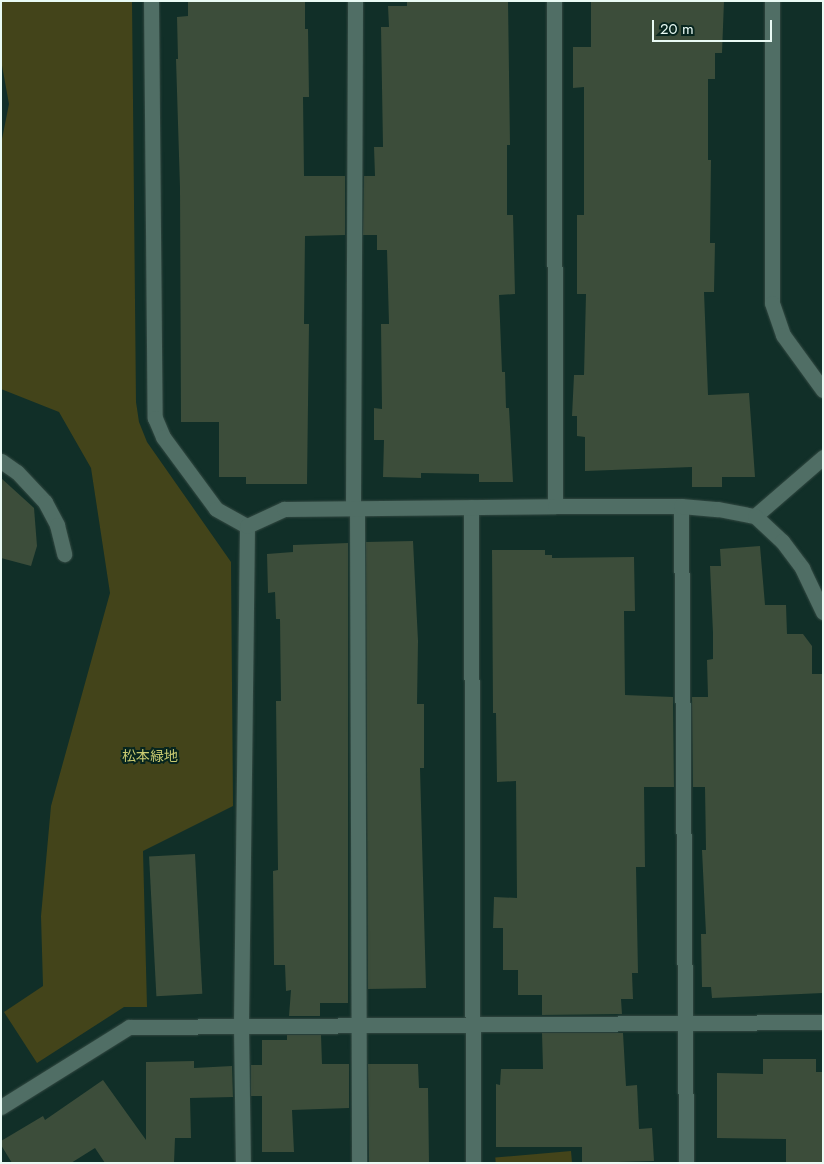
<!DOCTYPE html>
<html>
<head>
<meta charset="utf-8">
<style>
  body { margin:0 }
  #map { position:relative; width:824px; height:1164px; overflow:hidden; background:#112f28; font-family:Jost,"Noto Sans JP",sans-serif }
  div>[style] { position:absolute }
  .green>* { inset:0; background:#43441a; transform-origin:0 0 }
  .building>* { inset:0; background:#3c4d3a; transform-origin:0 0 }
  .roads { filter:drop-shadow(0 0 1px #334942) drop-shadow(0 0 1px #334942) }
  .minor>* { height:15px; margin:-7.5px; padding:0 7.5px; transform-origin:7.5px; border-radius:7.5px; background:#506e65 }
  span { translate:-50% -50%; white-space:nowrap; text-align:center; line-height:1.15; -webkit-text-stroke:4px #07251e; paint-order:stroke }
  .park-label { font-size:14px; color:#c8ca71 }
  .frame { position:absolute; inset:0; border:2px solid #e9faf4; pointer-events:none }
  .scale { position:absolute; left:652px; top:20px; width:120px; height:22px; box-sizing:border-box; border:2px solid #e9faf4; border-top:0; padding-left:6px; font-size:15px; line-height:18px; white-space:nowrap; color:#e9faf4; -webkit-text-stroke:4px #07251e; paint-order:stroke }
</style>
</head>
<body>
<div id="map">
  <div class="green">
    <div style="clip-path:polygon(1px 1px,132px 1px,136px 402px,139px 422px,147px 442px,231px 562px,233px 806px,143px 851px,147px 1007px,124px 1007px,37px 1063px,4px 1012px,43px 986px,41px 916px,51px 806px,110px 593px,91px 468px,59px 412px,1px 389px,1px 144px,9px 104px,1px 60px)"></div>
    <div style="left:571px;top:1151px;width:12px;height:76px;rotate:85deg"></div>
  </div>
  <div class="building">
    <div style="clip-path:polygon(188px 1px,305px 1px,305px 29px,308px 29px,309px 97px,303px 97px,304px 176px,345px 176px,345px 235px,305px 236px,304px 324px,309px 324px,307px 484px,246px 484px,246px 477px,219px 477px,219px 422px,181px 422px,180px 188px,176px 59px,178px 59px,177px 17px,188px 16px)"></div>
    <div style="clip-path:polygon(407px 1px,508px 1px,510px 145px,507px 145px,507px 215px,513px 215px,515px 294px,499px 295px,502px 372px,505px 372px,506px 408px,509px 408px,513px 482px,479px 482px,479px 474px,421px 473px,421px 478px,383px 477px,384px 440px,374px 440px,374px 408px,382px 409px,381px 324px,389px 324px,387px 250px,377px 250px,377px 235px,363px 235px,364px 176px,375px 176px,374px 147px,383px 147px,381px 27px,389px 27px,388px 6px,407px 6px)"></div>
    <div style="clip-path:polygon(724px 1px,722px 53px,715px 53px,715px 79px,708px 79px,708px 160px,711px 160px,710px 243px,715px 243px,714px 292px,704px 292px,708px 395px,749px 393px,755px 477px,722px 477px,722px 487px,692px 487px,692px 467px,585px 471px,585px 437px,577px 436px,577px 416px,572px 416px,574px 375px,584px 375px,586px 294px,577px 294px,577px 215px,584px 215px,584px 87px,573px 88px,573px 47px,591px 47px,591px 2px)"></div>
    <div style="clip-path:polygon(1px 478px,34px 508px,37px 546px,31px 566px,1px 558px)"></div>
    <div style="clip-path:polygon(413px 541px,418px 641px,417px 704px,424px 704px,424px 768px,420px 768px,426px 988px,368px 989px,366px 542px)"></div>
    <div style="clip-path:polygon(348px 543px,348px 1003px,320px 1003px,320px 1016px,289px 1016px,291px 990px,286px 991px,285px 965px,274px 965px,273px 871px,278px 870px,276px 701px,281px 701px,280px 619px,276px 619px,275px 592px,268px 593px,267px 554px,293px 552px,293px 545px)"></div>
    <div style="clip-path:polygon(760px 546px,765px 605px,786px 605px,787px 634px,803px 634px,812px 646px,812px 674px,823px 674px,823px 993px,712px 998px,711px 987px,702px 987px,701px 934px,706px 934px,702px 850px,706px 850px,705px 787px,693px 787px,692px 697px,708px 697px,707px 660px,713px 659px,713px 633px,710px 566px,721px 566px,720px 549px)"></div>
    <div style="clip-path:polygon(492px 550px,545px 550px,545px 555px,552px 555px,552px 558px,634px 557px,635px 611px,624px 611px,625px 695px,673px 697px,674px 787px,644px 787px,645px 867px,636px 867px,638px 973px,632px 973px,633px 999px,621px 999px,622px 1014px,542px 1015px,542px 995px,518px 995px,518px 970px,503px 970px,503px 928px,493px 928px,494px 897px,517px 898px,516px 781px,497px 782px,496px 713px,493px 713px)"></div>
    <div style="left:195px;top:854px;width:140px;height:46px;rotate:87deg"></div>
    <div style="clip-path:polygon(542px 1033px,623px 1033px,626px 1086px,637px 1085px,639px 1129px,652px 1128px,654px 1161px,582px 1163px,582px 1147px,496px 1147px,496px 1084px,500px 1085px,501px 1069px,543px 1069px)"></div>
    <div style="clip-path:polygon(287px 1035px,321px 1035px,322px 1064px,349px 1064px,349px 1108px,292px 1110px,294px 1152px,262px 1152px,262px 1096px,251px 1096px,251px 1065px,262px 1065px,262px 1040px,287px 1040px)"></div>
    <div style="clip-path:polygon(763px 1059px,816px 1059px,816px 1072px,823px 1072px,823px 1163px,786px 1163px,786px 1139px,717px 1138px,717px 1073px,763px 1074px)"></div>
    <div style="clip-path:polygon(194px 1061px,194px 1068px,232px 1066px,233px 1097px,190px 1098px,191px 1138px,175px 1138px,174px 1163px,105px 1163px,95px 1148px,71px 1163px,12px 1163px,1px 1145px,1px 1141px,43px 1116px,45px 1120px,103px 1080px,146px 1140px,146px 1062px)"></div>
    <div style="clip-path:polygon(368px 1064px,418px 1064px,419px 1088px,428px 1088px,429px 1163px,369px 1163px)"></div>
  </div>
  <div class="roads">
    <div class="minor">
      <div style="left:151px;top:1px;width:417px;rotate:89.5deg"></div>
      <div style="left:155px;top:418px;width:21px;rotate:67deg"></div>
      <div style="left:163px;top:437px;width:89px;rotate:53.6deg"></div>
      <div style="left:216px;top:509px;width:35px;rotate:29deg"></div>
      <div style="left:247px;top:526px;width:500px;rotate:90.69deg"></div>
      <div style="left:241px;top:1026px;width:137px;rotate:89.2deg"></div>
      <div style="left:554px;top:1px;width:505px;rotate:89.89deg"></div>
      <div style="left:772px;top:1px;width:302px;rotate:90deg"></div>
      <div style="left:772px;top:303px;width:34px;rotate:71deg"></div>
      <div style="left:783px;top:335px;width:68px;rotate:54deg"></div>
      <div style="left:1px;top:461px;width:19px;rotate:35deg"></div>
      <div style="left:17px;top:472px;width:41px;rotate:47deg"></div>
      <div style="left:45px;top:502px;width:26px;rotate:62deg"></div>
      <div style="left:57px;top:525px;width:30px;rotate:76deg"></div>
      <div style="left:681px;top:506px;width:657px;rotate:89.56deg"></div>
      <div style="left:471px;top:507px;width:656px;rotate:89.83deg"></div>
      <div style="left:353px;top:509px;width:508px;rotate:-89.77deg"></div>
      <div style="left:357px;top:509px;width:654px;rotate:89.82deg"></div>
      <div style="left:755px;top:516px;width:90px;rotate:-40.9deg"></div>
      <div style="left:247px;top:526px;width:41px;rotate:-24.7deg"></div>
      <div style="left:284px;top:509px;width:271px;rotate:-0.6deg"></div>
      <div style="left:555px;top:506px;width:126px"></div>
      <div style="left:681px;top:506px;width:37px;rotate:5deg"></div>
      <div style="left:718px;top:509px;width:38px;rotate:11deg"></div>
      <div style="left:755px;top:516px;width:37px;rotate:43deg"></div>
      <div style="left:782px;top:541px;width:34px;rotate:53deg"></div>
      <div style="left:802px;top:568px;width:49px;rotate:64.5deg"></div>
      <div style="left:1px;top:1107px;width:151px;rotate:-32deg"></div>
      <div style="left:129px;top:1027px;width:694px;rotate:-0.41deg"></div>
    </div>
  </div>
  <div class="park-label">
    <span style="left:150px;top:756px">松本緑地</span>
  </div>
  <div class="frame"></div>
  <div class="scale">20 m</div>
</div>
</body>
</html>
